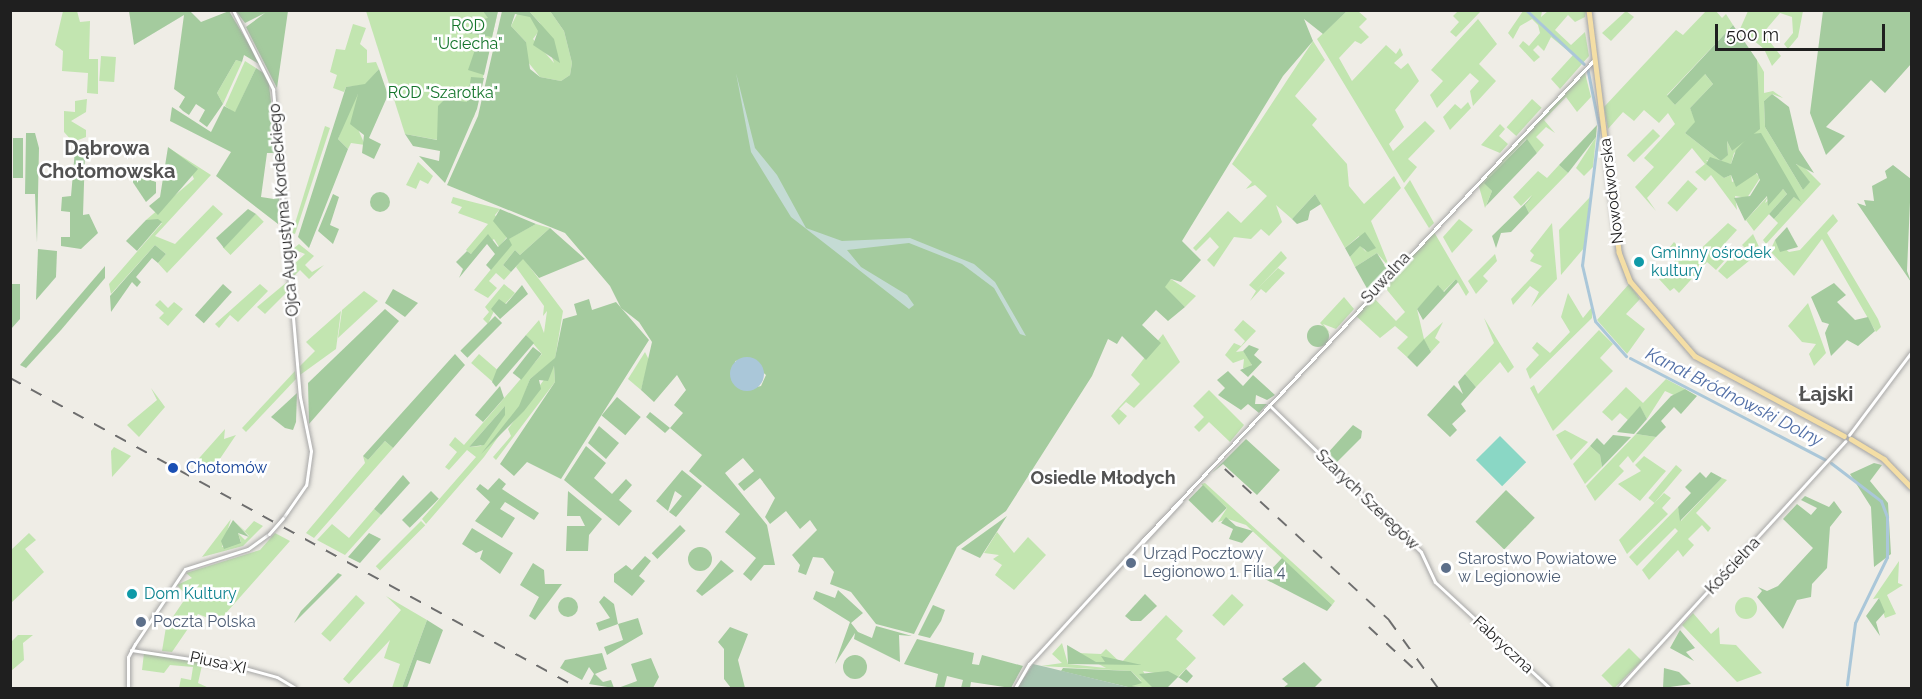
<!DOCTYPE html>
<html>
<head>
<meta charset="utf-8">
<style>
  body { margin:0 }
  #map { position:relative; width:1922px; height:699px; overflow:hidden; background:#efede6; font-family:Raleway,sans-serif }
  div>[style] { position:absolute }
  .grass>* { inset:0; background:#c2e5b0; transform-origin:0 0 }
  .round { border-radius:50% }
  .forest>* { inset:0; background:#a4cb9e; transform-origin:0 0 }
  .wetland>* { inset:0; background:#c4dbd4 }
  .cemetery>* { inset:0; background:#a9c6b2 }
  .pitch>* { inset:0; background:#8ad7c5; transform-origin:0 0 }
  .water>* { inset:0; background:#aac7d9 }
  .canal>* { height:3px; margin:-1.5px; padding:0 1.5px; transform-origin:1.5px; border-radius:1.5px; background:#aac7d9 }
  .roads { filter:drop-shadow(0 0 2px #a3a3a3) drop-shadow(0 0 2px #a3a3a3) }
  .minor>* { height:3px; margin:-1.5px; padding:0 1.5px; transform-origin:1.5px; border-radius:1.5px; background:#fff }
  .major>* { height:4.5px; margin:-2.25px; padding:0 2.25px; transform-origin:2.25px; border-radius:2.25px; background:#f4dea5 }
  .rail>* { height:1.5px; margin-top:-0.75px; transform-origin:0; background:repeating-linear-gradient(90deg,#6d6d6d 0 12px,transparent 0 24px) }
  .bridges { filter:drop-shadow(0 0 2px #a3a3a3) drop-shadow(0 0 2px #a3a3a3) }
  .minor-bridge>* { height:3px; margin:-1.5px; padding:0 1.5px; transform-origin:1.5px; border-radius:1.5px; background:#fff }
  .dots>* { width:16px; height:16px; translate:-50% -50%; box-sizing:border-box; border:3px solid #fff; border-radius:50% }
  span { translate:-50% -50%; white-space:nowrap; text-align:center; line-height:1.15; -webkit-text-stroke:5px #fff; paint-order:stroke }
  .park-label { font-size:16px; color:#15752c }
  .street-label { font-size:16px; color:#1f1f1f }
  .culture-label { font-size:16px; color:#0d838f }
  .left { translate:0 -50%; text-align:left }
  .transit-label { font-size:16px; color:#164399 }
  .service-label { font-size:16px; color:#4e5e75 }
  .water-label { font-size:18px; color:#5370a7; font-style:italic }
  .neighbourhood-label { font-size:18px; color:#525252; font-weight:700 }
  .quarter-label { font-size:20px; color:#525252; font-weight:700 }
  .frame { position:absolute; inset:0; border:12px solid #1f1f1f; pointer-events:none }
  .scale { position:absolute; left:1715px; top:24px; width:170px; height:27px; box-sizing:border-box; border:3px solid #1f1f1f; border-top:0; padding-left:8px; font-size:18px; line-height:21px; white-space:nowrap; color:#1f1f1f; -webkit-text-stroke:4px #fff; paint-order:stroke }
</style>
</head>
<body>
<div id="map">
  <div class="grass">
    <div style="clip-path:polygon(63px 11px,77px 11px,80px 22px,90px 21px,89px 59px,98px 59px,98px 94px,87px 93px,88px 73px,62px 71px,63px 51px,55px 45px)"></div>
    <div style="clip-path:polygon(366px 11px,498px 11px,474px 117px,438px 140px,405px 134px)"></div>
    <div style="clip-path:polygon(529px 11px,550px 11px,564px 31px,572px 63px,570px 75px,561px 81px,540px 77px,524px 57px,526px 42px,511px 26px,518px 12px,530px 16px,539px 31px,533px 39px,554px 63px,540px 23px)"></div>
    <div style="clip-path:polygon(1347px 11px,1358px 11px,1367px 19px,1359px 27px,1369px 37px,1361px 44px,1355px 41px,1339px 58px,1352px 81px,1386px 45px,1396px 54px,1400px 48px,1403px 55px,1394px 63px,1401px 69px,1408px 63px,1419px 81px,1395px 110px,1404px 127px,1389px 144px,1393px 151px,1425px 121px,1435px 131px,1408px 159px,1417px 167px,1404px 183px,1317px 39px)"></div>
    <div style="clip-path:polygon(1458px 11px,1481px 11px,1456px 37px,1450px 32px,1459px 22px,1453px 16px)"></div>
    <div style="clip-path:polygon(1523px 11px,1542px 11px,1541px 17px,1548px 11px,1586px 11px,1585px 17px,1575px 22px,1568px 15px,1555px 30px,1571px 45px,1585px 32px,1589px 56px,1560px 89px,1551px 79px,1573px 55px,1551px 37px,1544px 51px,1538px 45px,1533px 50px,1540px 57px,1534px 62px,1519px 46px,1523px 41px,1529px 46px,1540px 33px,1538px 25px,1532px 19px,1520px 26px,1513px 39px,1508px 33px)"></div>
    <div style="clip-path:polygon(1626px 11px,1634px 17px,1611px 41px,1602px 33px)"></div>
    <div style="clip-path:polygon(1706px 11px,1716px 11px,1722px 18px,1726px 14px,1733px 25px,1667px 95px,1675px 105px,1704px 73px,1713px 84px,1690px 108px,1696px 122px,1685px 133px,1721px 161px,1728px 154px,1727px 141px,1732px 151px,1751px 132px,1758px 117px,1757px 60px,1764px 72px,1764px 93px,1773px 91px,1783px 98px,1772px 94px,1764px 101px,1765px 127px,1803px 190px,1809px 181px,1796px 167px,1799px 162px,1821px 184px,1766px 244px,1763px 240px,1778px 223px,1774px 219px,1794px 197px,1761px 134px,1734px 153px,1731px 164px,1706px 160px,1724px 178px,1731px 175px,1732px 182px,1755px 172px,1760px 178px,1747px 198px,1735px 196px,1737px 210px,1711px 175px,1705px 181px,1695px 172px,1705px 164px,1692px 148px,1647px 198px,1656px 211px,1635px 187px,1654px 167px,1644px 158px,1675px 124px,1668px 113px,1659px 123px,1644px 110px,1634px 121px,1623px 112px,1608px 129px,1604px 107px,1676px 30px,1683px 35px)"></div>
    <div style="clip-path:polygon(1748px 11px,1803px 11px,1798px 37px,1788px 49px,1784px 44px,1793px 33px,1792px 17px,1780px 13px,1763px 33px,1781px 56px,1772px 66px,1764px 49px,1740px 29px)"></div>
    <div style="clip-path:polygon(1478px 19px,1497px 44px,1479px 64px,1496px 81px,1473px 106px,1470px 91px,1479px 81px,1470px 73px,1437px 108px,1430px 95px,1443px 81px,1431px 70px)"></div>
    <div style="clip-path:polygon(353px 24px,366px 28px,360px 44px,367px 50px,367px 63px,376px 62px,379px 69px,365px 85px,346px 87px,344px 92px,333px 88px,337px 75px,330px 72px,336px 49px,345px 50px)"></div>
    <div style="clip-path:polygon(1313px 41px,1325px 60px,1295px 96px,1317px 119px,1312px 125px,1347px 164px,1349px 186px,1364px 204px,1394px 176px,1401px 188px,1371px 221px,1390px 268px,1377px 253px,1355px 267px,1350px 257px,1360px 245px,1366px 252px,1359px 236px,1345px 248px,1315px 194px,1292px 219px,1276px 205px,1282px 222px,1269px 236px,1261px 229px,1251px 239px,1234px 237px,1214px 267px,1207px 260px,1219px 247px,1210px 237px,1196px 251px,1193px 248px,1228px 211px,1241px 223px,1267px 196px,1255px 185px,1246px 189px,1252px 182px,1232px 164px)"></div>
    <div style="left:101px;top:56px;width:15px;height:25px;rotate:4deg"></div>
    <div style="clip-path:polygon(236px 60px,242px 62px,223px 104px,217px 93px)"></div>
    <div style="clip-path:polygon(245px 61px,256px 68px,235px 113px,225px 106px)"></div>
    <div style="clip-path:polygon(1584px 69px,1591px 97px,1577px 112px,1566px 97px,1544px 120px,1555px 133px,1546px 127px,1536px 137px,1544px 145px,1537px 153px,1526px 139px,1485px 183px,1492px 191px,1485px 208px,1478px 183px)"></div>
    <div style="clip-path:polygon(362px 94px,357px 127px,365px 145px,351px 143px,348px 149px,338px 139px,354px 96px)"></div>
    <div style="clip-path:polygon(87px 99px,86px 112px,71px 121px,86px 130px,86px 137px,73px 142px,64px 132px,64px 111px,75px 112px,75px 101px)"></div>
    <div style="left:1532px;top:99px;width:13px;height:38px;rotate:42deg"></div>
    <div style="clip-path:polygon(1468px 102px,1471px 108px,1450px 130px,1443px 117px,1455px 104px,1461px 109px)"></div>
    <div style="clip-path:polygon(1500px 124px,1505px 129px,1499px 136px,1508px 144px,1500px 153px,1481px 145px)"></div>
    <div style="clip-path:polygon(325px 126px,330px 128px,295px 234px,292px 233px)"></div>
    <div style="left:1653px;top:129px;width:10px;height:37px;rotate:45deg"></div>
    <div style="clip-path:polygon(1596px 137px,1593px 167px,1584px 176px,1576px 168px)"></div>
    <div style="clip-path:polygon(169px 148px,211px 175px,155px 236px,175px 244px,213px 205px,223px 214px,167px 273px,158px 263px,166px 254px,155px 245px,111px 294px,109px 284px,162px 223px,146px 220px,194px 179px,187px 164px)"></div>
    <div style="clip-path:polygon(418px 162px,433px 176px,428px 184px,420px 180px,416px 189px,406px 185px)"></div>
    <div style="clip-path:polygon(1559px 165px,1568px 173px,1529px 213px,1525px 205px,1532px 195px,1521px 206px,1513px 197px,1538px 171px,1547px 178px)"></div>
    <div style="clip-path:polygon(1410px 180px,1434px 223px,1429px 228px,1404px 188px)"></div>
    <div style="left:1688px;top:180px;width:13px;height:31px;rotate:42deg"></div>
    <div style="clip-path:polygon(1783px 189px,1787px 194px,1754px 231px,1746px 220px,1768px 196px,1765px 203px)"></div>
    <div style="clip-path:polygon(453px 197px,500px 209px,495px 215px,507px 237px,499px 247px,494px 239px,471px 254px,466px 250px,488px 224px,458px 213px,462px 207px,451px 203px)"></div>
    <div style="clip-path:polygon(1590px 197px,1584px 248px,1561px 275px,1559px 230px)"></div>
    <div style="left:256px;top:214px;width:11px;height:47px;rotate:45deg"></div>
    <div style="clip-path:polygon(1833px 214px,1838px 221px,1827px 233px,1878px 319px,1881px 327px,1876px 332px,1822px 239px,1794px 276px,1770px 251px,1775px 240px,1789px 252px,1800px 250px)"></div>
    <div style="clip-path:polygon(1459px 219px,1473px 230px,1452px 253px,1443px 237px)"></div>
    <div style="clip-path:polygon(1552px 223px,1557px 279px,1531px 307px,1539px 292px,1530px 286px,1513px 305px,1511px 299px,1542px 266px,1530px 261px,1534px 255px,1530px 251px)"></div>
    <div style="clip-path:polygon(1728px 223px,1737px 230px,1717px 252px,1725px 260px,1716px 270px,1707px 262px,1679px 293px,1674px 288px,1670px 291px,1659px 279px,1679px 256px,1670px 247px,1674px 242px,1690px 259px)"></div>
    <div style="clip-path:polygon(536px 224px,550px 228px,520px 255px,515px 250px,503px 265px,511px 272px,504px 280px,496px 273px,489px 281px,497px 288px,488px 298px,474px 290px,511px 245px,508px 239px)"></div>
    <div style="clip-path:polygon(1434px 232px,1469px 292px,1466px 296px,1456px 279px,1443px 292px,1439px 286px,1417px 309px,1424px 339px,1443px 322px,1435px 338px,1440px 342px,1431px 352px,1424px 340px,1407px 357px,1397px 348px,1408px 337px,1395px 326px,1380px 338px,1355px 315px,1372px 296px,1396px 321px,1405px 312px,1383px 285px)"></div>
    <div style="clip-path:polygon(1753px 234px,1761px 251px,1727px 279px,1718px 271px,1737px 250px,1746px 258px,1750px 253px,1742px 245px)"></div>
    <div style="clip-path:polygon(299px 244px,314px 256px,305px 265px,312px 272px,324px 265px,309px 279px,300px 270px,293px 277px,291px 267px,305px 254px,293px 249px)"></div>
    <div style="clip-path:polygon(1281px 251px,1287px 258px,1256px 290px,1278px 268px,1285px 273px,1266px 293px,1261px 289px,1250px 301px,1256px 291px,1249px 285px)"></div>
    <div style="clip-path:polygon(1495px 254px,1497px 261px,1483px 276px,1488px 281px,1476px 294px,1468px 281px)"></div>
    <div style="clip-path:polygon(evenodd,523px 258px,563px 311px,555px 359px,530px 379px,520px 406px,484px 457px,426px 524px,422px 519px,476px 457px,467px 450px,449px 470px,445px 467px,457px 452px,449px 445px,455px 437px,464px 445px,542px 354px,526px 335px,539px 320px,544px 333px,547px 311px,543px 316px,544px 306px,516px 267px,523px 258px,505px 406px,481px 446px,469px 447px,505px 406px)"></div>
    <div style="clip-path:polygon(1171px 279px,1196px 296px,1185px 307px,1164px 287px)"></div>
    <div style="clip-path:polygon(287px 282px,288px 291px,265px 314px,257px 307px)"></div>
    <div style="clip-path:polygon(260px 284px,268px 291px,238px 322px,230px 315px,219px 328px,215px 324px)"></div>
    <div style="clip-path:polygon(504px 284px,515px 293px,505px 304px,499px 300px,488px 324px,483px 319px,489px 312px,485px 307px)"></div>
    <div style="clip-path:polygon(1629px 284px,1640px 299px,1626px 314px,1645px 329px,1627px 354px,1597px 320px)"></div>
    <div style="clip-path:polygon(364px 291px,378px 301px,338px 338px,342px 310px)"></div>
    <div style="clip-path:polygon(1568px 293px,1583px 318px,1592px 307px,1592px 318px,1530px 379px,1526px 369px,1539px 355px,1532px 348px,1537px 342px,1550px 353px,1570px 332px,1561px 317px)"></div>
    <div style="clip-path:polygon(1344px 297px,1354px 309px,1336px 329px,1323px 324px,1331px 334px,1320px 323px)"></div>
    <div style="clip-path:polygon(160px 300px,168px 308px,174px 302px,183px 309px,168px 326px,159px 318px,164px 313px,155px 305px)"></div>
    <div style="clip-path:polygon(1808px 303px,1826px 353px,1814px 366px,1809px 354px,1816px 344px,1802px 342px,1788px 326px)"></div>
    <div style="clip-path:polygon(341px 311px,336px 349px,300px 375px,299px 367px,315px 351px,306px 342px)"></div>
    <div style="clip-path:polygon(1484px 318px,1514px 367px,1508px 373px,1500px 362px,1476px 387px,1465px 374px,1494px 343px)"></div>
    <div style="clip-path:polygon(1243px 320px,1256px 331px,1236px 352px,1243px 351px,1252px 364px,1248px 369px,1243px 368px,1244px 359px,1233px 363px,1225px 355px,1234px 343px,1241px 346px,1245px 341px,1234px 330px)"></div>
    <div style="clip-path:polygon(1599px 330px,1613px 344px,1600px 358px,1613px 371px,1553px 431px,1530px 388px,1534px 385px,1538px 394px)"></div>
    <div style="clip-path:polygon(1163px 334px,1180px 362px,1134px 408px,1126px 402px,1119px 409px,1127px 416px,1119px 425px,1111px 416px,1140px 384px,1131px 375px)"></div>
    <div style="clip-path:polygon(645px 352px,649px 360px,641px 390px,628px 379px)"></div>
    <div style="left:479px;top:354px;width:28px;height:12px;rotate:41deg"></div>
    <div style="clip-path:polygon(554px 366px,555px 382px,496px 460px,493px 457px,511px 436px,508px 429px)"></div>
    <div style="clip-path:polygon(295px 371px,296px 379px,246px 432px,242px 428px)"></div>
    <div style="clip-path:polygon(1666px 379px,1685px 389px,1676px 396px,1665px 391px,1647px 419px,1640px 407px,1628px 420px,1620px 413px,1612px 421px,1602px 412px,1626px 387px,1643px 403px)"></div>
    <div style="clip-path:polygon(151px 388px,165px 407px,139px 437px,127px 425px,157px 400px)"></div>
    <div style="clip-path:polygon(1209px 390px,1244px 425px,1230px 442px,1209px 422px,1199px 432px,1194px 427px,1204px 417px,1193px 406px)"></div>
    <div style="clip-path:polygon(225px 429px,224px 439px,236px 435px,209px 475px,193px 465px)"></div>
    <div style="clip-path:polygon(1565px 430px,1588px 442px,1571px 460px,1556px 435px)"></div>
    <div style="clip-path:polygon(1636px 434px,1656px 437px,1633px 463px,1628px 456px,1619px 466px,1624px 471px,1595px 501px,1586px 486px)"></div>
    <div style="clip-path:polygon(385px 441px,393px 448px,314px 538px,306px 533px,365px 463px,363px 456px,368px 460px)"></div>
    <div style="clip-path:polygon(1590px 446px,1600px 455px,1602px 467px,1585px 484px,1573px 464px)"></div>
    <div style="clip-path:polygon(114px 447px,131px 456px,112px 477px,111px 451px)"></div>
    <div style="clip-path:polygon(1644px 456px,1666px 471px,1640px 501px,1618px 484px,1641px 471px,1635px 465px)"></div>
    <div style="left:1676px;top:465px;width:8px;height:43px;rotate:40deg"></div>
    <div style="clip-path:polygon(1722px 478px,1727px 480px,1696px 513px,1711px 528px,1708px 532px,1702px 525px,1688px 539px,1694px 545px,1683px 557px,1678px 550px,1649px 580px,1642px 570px,1678px 531px,1675px 528px,1637px 566px,1629px 557px,1678px 507px,1681px 521px)"></div>
    <div style="clip-path:polygon(1205px 483px,1335px 601px,1332px 605px,1246px 525px,1228px 519px,1218px 522px,1227px 508px,1201px 484px)"></div>
    <div style="clip-path:polygon(1664px 493px,1671px 498px,1662px 508px,1668px 514px,1627px 554px,1619px 540px)"></div>
    <div style="clip-path:polygon(374px 509px,381px 515px,345px 555px,317px 540px,332px 524px,349px 538px)"></div>
    <div style="clip-path:polygon(231px 519px,222px 547px,241px 542px,238px 533px,245px 540px,249px 536px,235px 522px,245px 531px,254px 521px,263px 526px,243px 546px,202px 557px)"></div>
    <div style="left:421px;top:521px;width:6px;height:64px;rotate:45deg"></div>
    <div style="clip-path:polygon(997px 532px,1014px 553px,1028px 537px,1046px 555px,1014px 590px,995px 575px,1002px 565px,993px 559px,999px 555px,984px 553px)"></div>
    <div style="clip-path:polygon(29px 533px,36px 540px,25px 549px,44px 572px,11px 603px,11px 550px)"></div>
    <div style="clip-path:polygon(275px 533px,290px 541px,218px 622px,198px 614px,172px 652px,162px 651px,166px 627px,187px 596px,177px 585px,192px 578px,186px 573px,260px 550px)"></div>
    <div style="clip-path:polygon(1899px 561px,1898px 583px,1903px 585px,1887px 595px,1896px 614px,1885px 618px,1879px 598px,1873px 599px)"></div>
    <div style="left:1232px;top:594px;width:16px;height:29px;rotate:43deg"></div>
    <div style="left:356px;top:595px;width:12px;height:52px;rotate:42deg"></div>
    <div style="clip-path:polygon(386px 596px,427px 620px,402px 688px,392px 688px,400px 664px,384px 658px,390px 640px,349px 684px,343px 679px,401px 610px)"></div>
    <div class="round" style="left:1735px;top:597px;width:22px;height:22px"></div>
    <div style="clip-path:polygon(1693px 613px,1711px 634px,1719px 627px,1720px 644px,1736px 645px,1762px 673px,1737px 682px,1682px 625px)"></div>
    <div style="clip-path:polygon(1166px 615px,1183px 631px,1176px 639px,1196px 658px,1178px 677px,1143px 671px,1153px 688px,1132px 686px,1141px 681px,1131px 671px,1041px 666px,1062px 663px,1052px 654px,1062px 643px,1068px 664px,1106px 668px,1078px 653px,1101px 654px,1106px 649px,1121px 663px)"></div>
    <div style="clip-path:polygon(18px 635px,33px 635px,23px 643px,24px 660px,11px 671px,11px 642px)"></div>
    <div style="left:1629px;top:648px;width:18px;height:39px;rotate:45deg"></div>
    <div style="clip-path:polygon(144px 653px,203px 661px,198px 683px,209px 688px,179px 688px,181px 678px,191px 680px,193px 667px,170px 665px,164px 673px,142px 670px)"></div>
  </div>
  <div class="forest">
    <div style="clip-path:polygon(129px 11px,190px 11px,201px 22px,229px 11px,262px 66px,244px 55px,242px 62px,236px 60px,217px 93px,223px 104px,207px 127px,199px 121px,205px 110px,196px 104px,189px 115px,183px 111px,179px 107px,185px 97px,174px 89px,184px 15px,134px 45px)"></div>
    <div style="clip-path:polygon(236px 11px,288px 11px,277px 88px,246px 27px,265px 13px,245px 23px)"></div>
    <div style="clip-path:polygon(483px 11px,498px 11px,492px 37px,468px 33px,470px 22px,488px 18px)"></div>
    <div style="clip-path:polygon(evenodd,502px 11px,529px 11px,554px 39px,560px 63px,533px 45px,538px 31px,530px 17px,515px 14px,511px 26px,526px 42px,530px 69px,540px 77px,561px 81px,570px 75px,572px 63px,564px 31px,550px 11px,1347px 11px,1323px 34px,1304px 19px,1313px 41px,1283px 76px,1182px 241px,1201px 260px,1181px 282px,1171px 279px,1165px 287px,1185px 307px,1168px 321px,1156px 310px,1142px 325px,1161px 343px,1146px 360px,1122px 336px,1117px 344px,1108px 339px,1092px 376px,1006px 511px,957px 547px,914px 634px,876px 624px,851px 592px,830px 584px,834px 572px,823px 558px,813px 557px,806px 575px,798px 572px,800px 565px,792px 555px,817px 530px,810px 520px,800px 529px,786px 511px,770px 524px,765px 517px,775px 498px,760px 478px,744px 491px,738px 484px,754px 471px,743px 458px,725px 473px,767px 525px,775px 565px,764px 565px,751px 581px,743px 574px,756px 558px,725px 532px,740px 514px,689px 471px,702px 455px,670px 428px,665px 433px,646px 417px,650px 412px,670px 428px,683px 413px,674px 405px,686px 390px,677px 375px,654px 402px,641px 390px,652px 342px,639px 322px,621px 308px,610px 286px,565px 233px,447px 185px,478px 116px,502px 11px,748px 359px,766px 375px,761px 386px,749px 389px,735px 361px,748px 359px)"></div>
    <div style="clip-path:polygon(1823px 11px,1912px 11px,1911px 64px,1885px 93px,1871px 80px,1826px 127px,1845px 136px,1826px 155px,1810px 113px)"></div>
    <div style="clip-path:polygon(1733px 25px,1757px 60px,1760px 129px,1732px 151px,1727px 141px,1728px 155px,1721px 161px,1685px 133px,1695px 122px,1690px 108px,1713px 84px,1705px 74px,1675px 105px,1667px 96px)"></div>
    <div style="clip-path:polygon(479px 38px,492px 40px,484px 75px,468px 70px)"></div>
    <div style="clip-path:polygon(256px 68px,268px 76px,277px 153px,267px 153px,261px 197px,274px 199px,280px 180px,278px 224px,216px 176px,231px 152px,170px 121px,172px 107px,211px 132px,224px 106px,235px 112px)"></div>
    <div style="clip-path:polygon(379px 69px,388px 95px,369px 138px,381px 144px,374px 159px,362px 153px,364px 135px,350px 124px,358px 94px,338px 139px,348px 149px,309px 248px,298px 237px,346px 87px,365px 84px)"></div>
    <div style="clip-path:polygon(471px 77px,484px 78px,477px 109px,445px 183px,419px 156px,439px 161px,440px 151px,413px 146px,405px 134px,437px 140px,438px 106px,445px 99px,467px 102px)"></div>
    <div style="clip-path:polygon(1772px 94px,1789px 107px,1799px 150px,1814px 173px,1796px 164px,1810px 182px,1803px 190px,1765px 127px,1764px 101px)"></div>
    <div style="clip-path:polygon(1597px 125px,1596px 137px,1568px 173px,1559px 165px)"></div>
    <div style="clip-path:polygon(26px 133px,35px 133px,39px 148px,37px 243px,35px 194px,25px 194px)"></div>
    <div style="clip-path:polygon(1761px 133px,1801px 202px,1794px 197px,1774px 219px,1769px 214px,1787px 194px,1783px 189px,1768px 206px,1767px 196px,1745px 221px,1734px 198px,1750px 196px,1760px 180px,1757px 173px,1736px 187px,1731px 175px,1724px 178px,1706px 164px,1710px 157px,1731px 164px,1736px 150px,1751px 134px)"></div>
    <div style="left:13px;top:138px;width:10px;height:40px"></div>
    <div style="clip-path:polygon(1527px 139px,1537px 153px,1486px 206px,1492px 191px,1484px 183px)"></div>
    <div style="clip-path:polygon(168px 147px,198px 169px,158px 215px,149px 206px,160px 197px)"></div>
    <div style="clip-path:polygon(75px 150px,85px 153px,83px 215px,89px 214px,98px 233px,81px 249px,61px 246px,61px 237px,70px 237px,70px 212px,61px 211px,62px 197px,71px 196px)"></div>
    <div style="clip-path:polygon(1893px 165px,1911px 179px,1907px 271px,1911px 282px,1857px 203px,1866px 206px,1864px 200px,1874px 201px,1872px 186px,1887px 178px,1885px 171px)"></div>
    <div style="clip-path:polygon(134px 174px,156px 182px,156px 193px,146px 202px,130px 178px)"></div>
    <div class="round" style="left:370px;top:192px;width:20px;height:20px"></div>
    <div style="clip-path:polygon(333px 194px,339px 197px,330px 225px,339px 229px,333px 244px,318px 231px)"></div>
    <div style="clip-path:polygon(1315px 194px,1321px 204px,1310px 211px,1308px 220px,1297px 224px,1292px 219px)"></div>
    <div style="clip-path:polygon(1533px 196px,1525px 205px,1529px 213px,1511px 232px,1501px 233px,1496px 248px,1492px 236px)"></div>
    <div style="clip-path:polygon(248px 209px,256px 214px,224px 248px,216px 238px)"></div>
    <div style="clip-path:polygon(500px 209px,536px 224px,509px 239px,512px 245px,491px 270px,486px 265px,495px 254px,487px 244px,459px 278px,463px 269px,456px 262px,467px 251px,471px 254px,488px 234px,498px 247px,507px 238px,493px 221px)"></div>
    <div style="clip-path:polygon(158px 219px,162px 222px,137px 251px,126px 241px,146px 220px)"></div>
    <div style="clip-path:polygon(1787px 227px,1798px 247px,1780px 252px,1775px 240px)"></div>
    <div style="clip-path:polygon(550px 228px,585px 259px,539px 278px,523px 259px,511px 272px,503px 265px,515px 250px,520px 255px)"></div>
    <div style="clip-path:polygon(1365px 232px,1376px 248px,1368px 252px,1360px 246px,1350px 257px,1345px 248px)"></div>
    <div style="clip-path:polygon(155px 245px,166px 254px,158px 263px,152px 258px,136px 277px,141px 282px,137px 287px,132px 282px,111px 312px,110px 296px)"></div>
    <div style="clip-path:polygon(38px 249px,57px 251px,56px 277px,36px 300px)"></div>
    <div style="clip-path:polygon(1377px 253px,1388px 271px,1369px 292px,1355px 267px)"></div>
    <div style="clip-path:polygon(105px 266px,105px 278px,61px 330px,26px 368px,20px 365px)"></div>
    <div style="clip-path:polygon(1456px 279px,1458px 282px,1423px 320px,1417px 309px,1438px 285px,1444px 292px)"></div>
    <div style="clip-path:polygon(1834px 283px,1846px 295px,1837px 302px,1855px 320px,1868px 317px,1875px 331px,1858px 346px,1847px 340px,1831px 356px,1825px 333px,1829px 324px,1822px 322px,1811px 297px)"></div>
    <div style="clip-path:polygon(11px 284px,20px 284px,20px 319px,11px 329px)"></div>
    <div style="left:223px;top:284px;width:12px;height:42px;rotate:42deg"></div>
    <div style="clip-path:polygon(522px 285px,528px 294px,500px 319px,491px 309px,499px 299px,506px 304px)"></div>
    <div style="clip-path:polygon(393px 289px,418px 303px,405px 317px,385px 303px)"></div>
    <div style="clip-path:polygon(589px 299px,592px 310px,616px 302px,649px 340px,561px 479px,527px 462px,514px 476px,500px 464px,555px 382px,554px 366px,548px 381px,539px 380px,541px 389px,524px 411px,481px 454px,519px 406px,530px 379px,555px 358px,563px 319px,577px 315px,574px 304px)"></div>
    <div style="clip-path:polygon(385px 309px,399px 321px,309px 424px,308px 383px)"></div>
    <div style="left:495px;top:316px;width:10px;height:49px;rotate:45deg"></div>
    <div class="round" style="left:1307px;top:325px;width:22px;height:22px"></div>
    <div style="clip-path:polygon(526px 335px,534px 343px,496px 387px,492px 382px,497px 369px)"></div>
    <div style="clip-path:polygon(1424px 339px,1431px 352px,1417px 367px,1407px 357px)"></div>
    <div style="clip-path:polygon(1249px 345px,1259px 349px,1254px 355px,1262px 362px,1248px 377px,1240px 370px,1252px 365px,1243px 351px)"></div>
    <div style="left:533px;top:347px;width:11px;height:33px;rotate:38deg"></div>
    <div style="clip-path:polygon(455px 354px,465px 365px,393px 448px,385px 441px,368px 460px,363px 456px)"></div>
    <div style="clip-path:polygon(1228px 371px,1243px 386px,1253px 375px,1275px 395px,1267px 400px,1256px 395px,1255px 404px,1267px 404px,1259px 413px,1248px 404px,1241px 410px,1218px 395px,1225px 388px,1217px 380px)"></div>
    <div style="clip-path:polygon(1465px 374px,1476px 387px,1461px 404px,1466px 411px,1452px 424px,1457px 430px,1450px 437px,1427px 415px,1454px 385px,1463px 394px,1458px 382px)"></div>
    <div style="clip-path:polygon(500px 386px,504px 398px,483px 422px,475px 415px)"></div>
    <div style="clip-path:polygon(1685px 389px,1697px 396px,1681px 414px,1674px 407px,1661px 421px,1666px 427px,1656px 437px,1636px 434px,1671px 396px)"></div>
    <div style="clip-path:polygon(297px 393px,296px 422px,293px 430px,285px 428px,271px 417px)"></div>
    <div style="left:617px;top:397px;width:31px;height:24px;rotate:40deg"></div>
    <div style="clip-path:polygon(505px 406px,505px 415px,484px 445px,469px 447px)"></div>
    <div style="clip-path:polygon(1640px 406px,1647px 419px,1634px 434px,1617px 432px)"></div>
    <div style="clip-path:polygon(1353px 425px,1362px 431px,1361px 438px,1335px 464px,1326px 455px)"></div>
    <div style="clip-path:polygon(599px 426px,619px 443px,606px 459px,588px 443px)"></div>
    <div style="clip-path:polygon(1613px 435px,1631px 437px,1602px 467px,1600px 455px,1590px 446px,1597px 438px,1604px 445px)"></div>
    <div style="clip-path:polygon(1246px 439px,1280px 470px,1257px 495px,1223px 464px,1212px 473px)"></div>
    <div style="clip-path:polygon(586px 446px,606px 463px,594px 478px,612px 494px,626px 479px,632px 485px,619px 500px,632px 511px,619px 526px,564px 480px)"></div>
    <div style="clip-path:polygon(1874px 463px,1882px 465px,1870px 481px,1888px 503px,1891px 554px,1874px 567px,1871px 507px,1850px 474px)"></div>
    <div style="clip-path:polygon(682px 470px,702px 486px,676px 517px,669px 512px,682px 496px,675px 491px,668px 511px,656px 501px)"></div>
    <div style="clip-path:polygon(1700px 472px,1706px 478px,1711px 472px,1722px 478px,1680px 521px,1678px 507px,1691px 493px,1685px 487px)"></div>
    <div style="clip-path:polygon(403px 475px,410px 483px,381px 515px,374px 509px)"></div>
    <div style="clip-path:polygon(499px 478px,506px 484px,502px 489px,539px 513px,534px 520px,505px 502px,500px 509px,515px 518px,502px 538px,475px 521px,490px 502px,476px 489px,480px 484px,488px 490px)"></div>
    <div style="left:1203px;top:485px;width:33px;height:21px;rotate:44deg"></div>
    <div style="left:1506px;top:490px;width:40px;height:44px;rotate:44deg"></div>
    <div style="left:431px;top:491px;width:11px;height:41px;rotate:45deg"></div>
    <div style="clip-path:polygon(568px 491px,602px 519px,589px 535px,588px 551px,566px 551px,567px 526px,585px 526px,580px 516px,567px 516px)"></div>
    <div style="clip-path:polygon(1805px 496px,1829px 507px,1834px 501px,1842px 512px,1830px 527px,1827px 568px,1812px 584px,1811px 597px,1797px 600px,1783px 629px,1757px 597px,1762px 591px,1758px 587px,1767px 591px,1778px 586px,1813px 548px,1783px 519px,1797px 504px,1811px 515px,1817px 508px,1801px 500px)"></div>
    <div style="clip-path:polygon(1007px 516px,980px 558px,961px 549px)"></div>
    <div style="clip-path:polygon(1226px 517px,1236px 526px,1253px 531px,1242px 543px,1229px 539px,1233px 529px,1221px 523px)"></div>
    <div style="clip-path:polygon(233px 520px,249px 537px,238px 533px,241px 543px,224px 549px,221px 541px)"></div>
    <div style="left:680px;top:525px;width:8px;height:40px;rotate:45deg"></div>
    <div style="clip-path:polygon(472px 528px,513px 553px,500px 574px,480px 559px,483px 550px,476px 553px,462px 544px)"></div>
    <div style="clip-path:polygon(369px 533px,381px 539px,360px 563px,348px 557px)"></div>
    <div class="round" style="left:688px;top:547px;width:24px;height:24px"></div>
    <div style="clip-path:polygon(645px 556px,651px 561px,639px 576px,645px 581px,632px 596px,614px 582px,614px 574px,626px 565px,632px 570px)"></div>
    <div style="clip-path:polygon(1282px 558px,1332px 605px,1327px 611px,1263px 578px)"></div>
    <div style="clip-path:polygon(721px 560px,734px 571px,702px 596px,696px 591px)"></div>
    <div style="clip-path:polygon(533px 563px,544px 570px,545px 584px,562px 584px,535px 620px,529px 616px,539px 597px,520px 585px)"></div>
    <div style="clip-path:polygon(338px 573px,342px 575px,294px 623px,301px 611px)"></div>
    <div style="clip-path:polygon(838px 590px,863px 613px,851px 623px,858px 632px,872px 638px,876px 626px,912px 636px,899px 635px,900px 662px,854px 639px,855px 633px,835px 664px,850px 622px,813px 599px,816px 591px,835px 598px)"></div>
    <div style="clip-path:polygon(1145px 594px,1157px 606px,1141px 621px,1131px 621px,1125px 616px)"></div>
    <div style="clip-path:polygon(604px 596px,614px 604px,618px 624px,638px 618px,643px 634px,607px 655px,604px 647px,623px 640px,618px 624px,599px 631px,596px 623px,610px 618px,599px 602px)"></div>
    <div class="round" style="left:558px;top:597px;width:20px;height:20px"></div>
    <div style="clip-path:polygon(1879px 598px,1885px 612px,1876px 622px,1880px 636px,1866px 616px)"></div>
    <div style="clip-path:polygon(933px 605px,945px 610px,941px 621px,930px 638px,918px 635px)"></div>
    <div style="clip-path:polygon(427px 620px,443px 630px,430px 664px,417px 660px,407px 688px,402px 688px)"></div>
    <div style="clip-path:polygon(730px 627px,748px 634px,738px 660px,745px 688px,731px 688px,724px 679px,724px 649px,718px 642px)"></div>
    <div style="clip-path:polygon(1680px 630px,1695px 648px,1686px 652px,1694px 661px,1670px 648px)"></div>
    <div style="clip-path:polygon(917px 639px,974px 653px,972px 664px,979px 665px,982px 655px,1023px 666px,1011px 688px,971px 682px,970px 688px,961px 688px,963px 680px,947px 676px,944px 688px,935px 688px,938px 674px,904px 664px)"></div>
    <div style="clip-path:polygon(1067px 645px,1096px 662px,1105px 662px,1101px 656px,1142px 665px,1068px 664px)"></div>
    <div style="clip-path:polygon(602px 653px,607px 669px,595px 674px,603px 682px,611px 680px,614px 688px,589px 684px,594px 674px,589px 667px,582px 680px,560px 668px,565px 660px)"></div>
    <div class="round" style="left:843px;top:655px;width:24px;height:24px"></div>
    <div style="clip-path:polygon(651px 658px,659px 677px,653px 688px,618px 688px,637px 681px,631px 664px)"></div>
    <div style="clip-path:polygon(1304px 662px,1322px 680px,1314px 688px,1283px 688px,1288px 684px,1282px 679px)"></div>
    <div style="clip-path:polygon(1063px 668px,1131px 671px,1142px 683px,1132px 686px,1147px 688px,1132px 688px,1061px 671px)"></div>
    <div style="clip-path:polygon(1664px 668px,1679px 672px,1691px 684px,1663px 688px)"></div>
    <div style="clip-path:polygon(1186px 669px,1193px 676px,1187px 683px,1178px 677px,1167px 688px,1153px 688px,1139px 674px,1168px 671px,1179px 677px)"></div>
  </div>
  <div class="wetland">
    <div style="clip-path:polygon(736px 73px,755px 148px,777px 175px,806px 228px,842px 241px,910px 238px,974px 264px,995px 282px,1026px 336px,1020px 334px,994px 288px,962px 264px,909px 243px,847px 250px,861px 267px,907px 295px,914px 305px,909px 309px,791px 217px,751px 152px)"></div>
  </div>
  <div class="cemetery">
    <div style="clip-path:polygon(1033px 664px,1046px 667px,1132px 688px,1017px 688px)"></div>
  </div>
  <div class="pitch">
    <div style="left:1500px;top:436px;width:37px;height:34px;rotate:45deg"></div>
  </div>
  <div class="water">
    <div class="round" style="left:730px;top:357px;width:34px;height:34px"></div>
  </div>
  <div class="canal">
    <div style="left:1526px;top:10px;width:79px;rotate:43deg"></div>
    <div style="left:1587px;top:67px;width:61px;rotate:78.7deg"></div>
    <div style="left:1599px;top:127px;width:139px;rotate:97deg"></div>
    <div style="left:1582px;top:265px;width:57px;rotate:76.9deg"></div>
    <div style="left:1595px;top:321px;width:47px;rotate:48.5deg"></div>
    <div style="left:1630px;top:358px;width:221px;rotate:27.5deg"></div>
    <div style="left:1831px;top:463px;width:63px;rotate:37.2deg"></div>
    <div style="left:1881px;top:501px;width:17px;rotate:69deg"></div>
    <div style="left:1887px;top:517px;width:40px;rotate:90deg"></div>
    <div style="left:1887px;top:557px;width:73px;rotate:115.9deg"></div>
    <div style="left:1855px;top:623px;width:62px;rotate:97.5deg"></div>
  </div>
  <div class="roads">
    <div class="minor">
      <div style="left:233px;top:10px;width:89px;rotate:63.1deg"></div>
      <div style="left:273px;top:89px;width:309px;rotate:85deg"></div>
      <div style="left:300px;top:397px;width:55px;rotate:78.5deg"></div>
      <div style="left:311px;top:451px;width:34px;rotate:98deg"></div>
      <div style="left:306px;top:485px;width:40px;rotate:124.9deg"></div>
      <div style="left:1269px;top:405px;width:211px;rotate:44deg"></div>
      <div style="left:1421px;top:552px;width:33px;rotate:65deg"></div>
      <div style="left:1435px;top:582px;width:156px;rotate:42.7deg"></div>
      <div style="left:1849px;top:435px;width:105px;rotate:-53.1deg"></div>
      <div style="left:1143px;top:542px;width:56px;rotate:-47.2deg"></div>
      <div style="left:135px;top:644px;width:90px;rotate:-56.3deg"></div>
      <div style="left:185px;top:569px;width:66px;rotate:-17.6deg"></div>
      <div style="left:248px;top:549px;width:26px;rotate:-36deg"></div>
      <div style="left:131px;top:650px;width:107px;rotate:8.6deg"></div>
      <div style="left:237px;top:666px;width:41px;rotate:15.4deg"></div>
      <div style="left:277px;top:677px;width:21px;rotate:31deg"></div>
      <div style="left:128px;top:688px;width:31px;rotate:-90deg"></div>
      <div style="left:128px;top:657px;width:15px;rotate:-62deg"></div>
      <div style="left:1015px;top:688px;width:28px;rotate:-60deg"></div>
      <div style="left:1029px;top:664px;width:168px;rotate:-47.4deg"></div>
      <div style="left:1143px;top:540px;width:657px;rotate:-46.79deg"></div>
      <div style="left:1619px;top:688px;width:335px;rotate:-47.5deg"></div>
    </div>
    <div class="major">
      <div style="left:1589px;top:10px;width:244px;rotate:82.9deg"></div>
      <div style="left:1619px;top:252px;width:31px;rotate:69deg"></div>
      <div style="left:1630px;top:281px;width:99px;rotate:49.1deg"></div>
      <div style="left:1695px;top:356px;width:169px;rotate:28.2deg"></div>
      <div style="left:1851px;top:439px;width:39px;rotate:31deg"></div>
      <div style="left:1884px;top:459px;width:40px;rotate:46deg"></div>
    </div>
  </div>
  <div class="rail">
    <div style="left:10px;top:378px;width:647px;rotate:28.62deg"></div>
    <div style="left:1225px;top:469px;width:223px;rotate:42.6deg"></div>
    <div style="left:1389px;top:620px;width:84px;rotate:54.2deg"></div>
    <div style="left:1369px;top:627px;width:60px;rotate:43deg"></div>
  </div>
  <div class="bridges">
    <div class="minor-bridge">
      <div style="left:269px;top:534px;width:21px;rotate:-49deg"></div>
    </div>
  </div>
  <div class="dots">
    <div style="left:1639px;top:262px;background:#0f9aa8"></div>
    <div style="left:173px;top:468px;background:#1a4fb4"></div>
    <div style="left:1131px;top:563px;background:#5c6f8a"></div>
    <div style="left:1446px;top:568px;background:#5c6f8a"></div>
    <div style="left:132px;top:594px;background:#0f9aa8"></div>
    <div style="left:141px;top:622px;background:#5c6f8a"></div>
  </div>
  <div class="park-label">
    <span style="left:468px;top:35px">ROD<br>"Uciecha"</span>
    <span style="left:443px;top:93px">ROD "Szarotka"</span>
  </div>
  <div class="street-label">
    <span style="left:1612px;top:191px;rotate:-97deg">Nowodworska</span>
    <span style="left:284px;top:210px;rotate:-95deg">Ojca Augustyna Kordeckiego</span>
    <span style="left:1386px;top:278px;rotate:-47deg">Suwalna</span>
    <span style="left:1367px;top:500px;rotate:44deg">Szarych Szeregów</span>
    <span style="left:1733px;top:566px;rotate:-47deg">Kościelna</span>
    <span style="left:1503px;top:645px;rotate:43deg">Fabryczna</span>
    <span style="left:218px;top:663px;rotate:12deg">Piusa XI</span>
  </div>
  <div class="culture-label">
    <span class="left" style="left:1651px;top:262px">Gminny ośrodek<br>kultury</span>
    <span class="left" style="left:144px;top:594px">Dom Kultury</span>
  </div>
  <div class="transit-label">
    <span class="left" style="left:186px;top:468px">Chotomów</span>
  </div>
  <div class="service-label">
    <span class="left" style="left:1143px;top:563px">Urząd Pocztowy<br>Legionowo 1. Filia 4</span>
    <span class="left" style="left:1458px;top:568px">Starostwo Powiatowe<br>w Legionowie</span>
    <span class="left" style="left:153px;top:622px">Poczta Polska</span>
  </div>
  <div class="water-label">
    <span style="left:1734px;top:397px;rotate:27deg">Kanał Bródnowski Dolny</span>
  </div>
  <div class="neighbourhood-label">
    <span style="left:1103px;top:478px">Osiedle Młodych</span>
  </div>
  <div class="quarter-label">
    <span style="left:107px;top:160px">Dąbrowa<br>Chotomowska</span>
    <span style="left:1826px;top:394px">Łajski</span>
  </div>
  <div class="frame"></div>
  <div class="scale">500 m</div>
</div>
</body>
</html>
